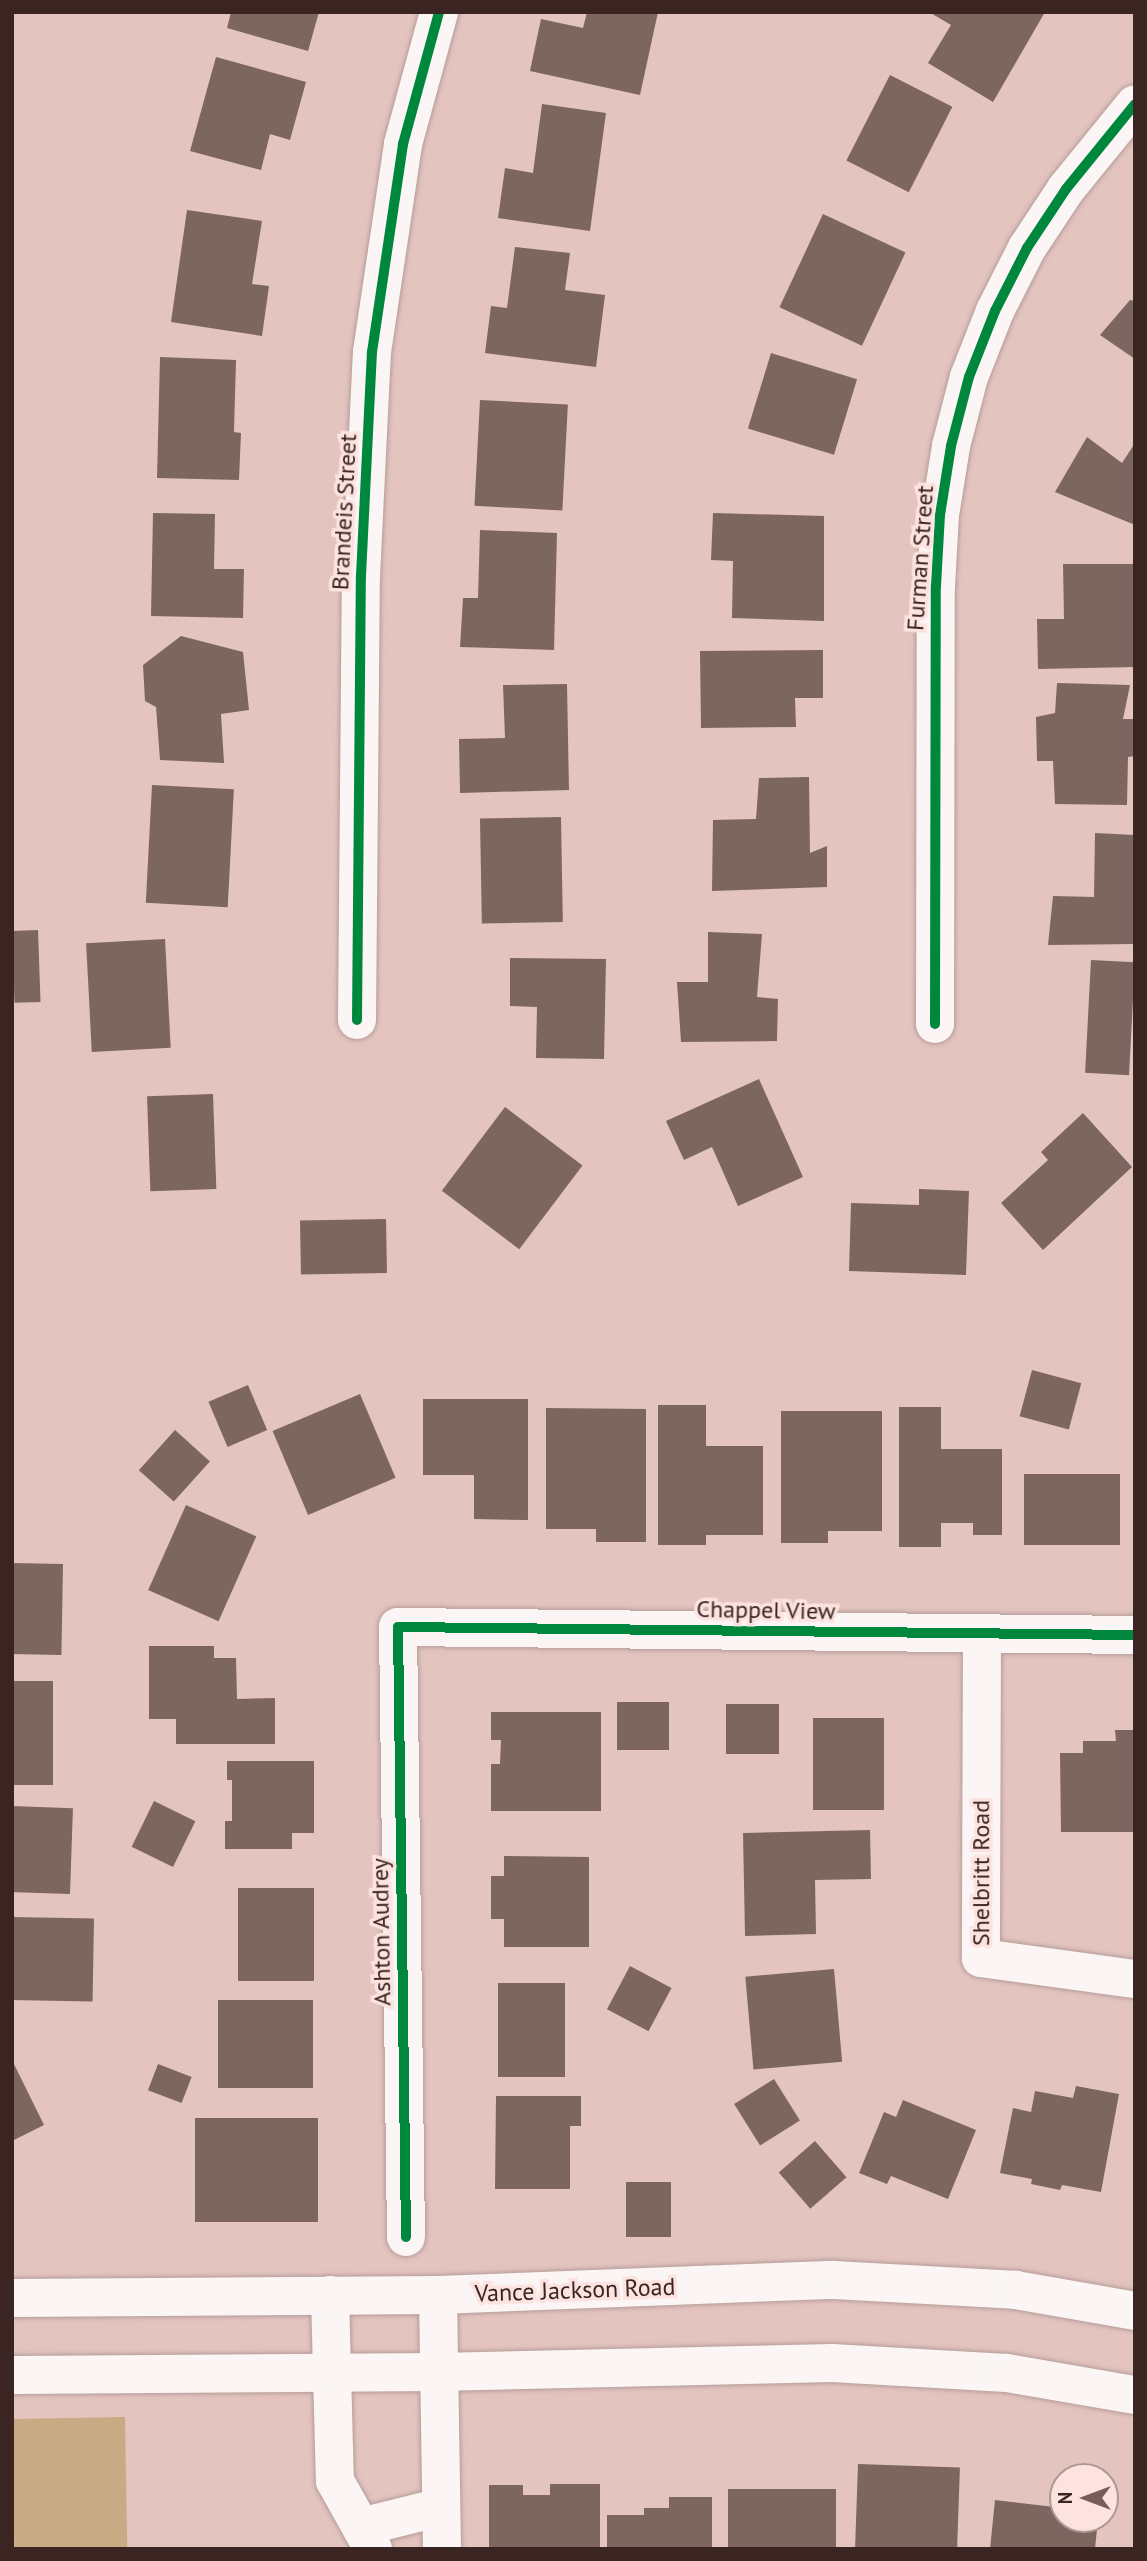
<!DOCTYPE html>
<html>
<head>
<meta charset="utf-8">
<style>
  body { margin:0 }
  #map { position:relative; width:1147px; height:2561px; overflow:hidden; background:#e4c4bf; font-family:"PT Sans",sans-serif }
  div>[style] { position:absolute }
  .green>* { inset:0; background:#c8ab84; transform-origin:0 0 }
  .building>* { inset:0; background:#7d6660; transform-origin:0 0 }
  .roads { filter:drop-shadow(0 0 2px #b59d99) drop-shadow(0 0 2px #b59d99) }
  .street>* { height:38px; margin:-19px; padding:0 19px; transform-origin:19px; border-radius:19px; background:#fbf6f5 }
  .secondary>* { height:38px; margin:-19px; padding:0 19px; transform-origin:19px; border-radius:19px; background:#fbf6f5 }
  .cycleway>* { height:10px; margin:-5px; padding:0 5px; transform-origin:5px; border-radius:5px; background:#00873e }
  span { translate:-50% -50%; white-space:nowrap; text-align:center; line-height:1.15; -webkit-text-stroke:7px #fce3e0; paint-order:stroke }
  .street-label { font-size:24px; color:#3b2522 }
  .frame { position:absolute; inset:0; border:14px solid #3b2522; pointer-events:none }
  .north { position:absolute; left:1049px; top:2463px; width:70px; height:70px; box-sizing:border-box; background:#fce3e0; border:2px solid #af9794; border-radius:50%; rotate:270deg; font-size:19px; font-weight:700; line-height:28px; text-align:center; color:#3b2522 }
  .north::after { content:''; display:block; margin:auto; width:24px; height:32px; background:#765d59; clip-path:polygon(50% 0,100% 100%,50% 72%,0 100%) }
</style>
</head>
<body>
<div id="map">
  <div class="green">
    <div style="left:125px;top:2417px;width:132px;height:113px;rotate:89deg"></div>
  </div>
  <div class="building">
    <div style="clip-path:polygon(231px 12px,319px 12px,308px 51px,227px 28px)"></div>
    <div style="clip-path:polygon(587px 12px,658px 12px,640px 95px,530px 71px,541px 19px,583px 28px)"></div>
    <div style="clip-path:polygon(929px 12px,1045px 12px,993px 102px,928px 63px,951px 25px)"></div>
    <div style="clip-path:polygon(216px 57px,306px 82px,290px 140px,270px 134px,261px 170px,190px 151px)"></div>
    <div style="left:890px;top:75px;width:70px;height:96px;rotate:27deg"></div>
    <div style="clip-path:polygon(542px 104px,606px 113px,590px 231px,498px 218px,505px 168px,533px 173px)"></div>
    <div style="clip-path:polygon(187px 210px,262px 221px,252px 284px,269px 286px,262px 336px,171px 322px)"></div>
    <div style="left:823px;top:214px;width:91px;height:103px;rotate:25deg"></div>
    <div style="clip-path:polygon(515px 247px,570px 253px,565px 290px,605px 295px,596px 367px,485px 353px,491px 306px,507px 308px)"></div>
    <div style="clip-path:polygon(1130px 300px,1135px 301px,1135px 359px,1100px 335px)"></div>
    <div style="left:771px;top:353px;width:90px;height:79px;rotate:17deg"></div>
    <div style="clip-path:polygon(160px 357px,236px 360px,234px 432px,241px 433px,239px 480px,157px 478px)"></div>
    <div style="left:480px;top:400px;width:88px;height:106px;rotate:3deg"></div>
    <div style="clip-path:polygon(1087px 437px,1122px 463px,1135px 443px,1135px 525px,1055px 492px)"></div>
    <div style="clip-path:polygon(153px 513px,215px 514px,214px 569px,244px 569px,243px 618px,151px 616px)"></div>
    <div style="clip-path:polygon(713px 513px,824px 516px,824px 621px,732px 618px,733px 561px,711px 560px)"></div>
    <div style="clip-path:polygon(480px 530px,557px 533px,554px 650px,460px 647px,463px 598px,478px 598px)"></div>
    <div style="clip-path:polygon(1063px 564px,1133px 564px,1135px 667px,1038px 669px,1037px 619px,1064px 619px)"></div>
    <div style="clip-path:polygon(181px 636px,243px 652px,249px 710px,221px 714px,224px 763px,160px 760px,156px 707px,145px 701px,143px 665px)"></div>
    <div style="clip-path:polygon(823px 650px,823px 698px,795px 698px,796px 727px,701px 728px,700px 651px)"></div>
    <div style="clip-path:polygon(1057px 683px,1130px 685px,1123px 719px,1135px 719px,1135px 756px,1128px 757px,1127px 805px,1055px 804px,1053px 761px,1037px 761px,1036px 717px,1055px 713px)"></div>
    <div style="clip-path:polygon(567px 684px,569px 790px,460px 793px,459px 739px,505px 738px,503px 685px)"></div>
    <div style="clip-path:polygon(809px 777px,810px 853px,827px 846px,827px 887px,712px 891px,713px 820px,756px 819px,759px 778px)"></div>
    <div style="left:152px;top:785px;width:82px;height:118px;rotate:3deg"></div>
    <div style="left:561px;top:817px;width:105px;height:81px;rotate:89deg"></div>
    <div style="clip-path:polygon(1095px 833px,1135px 835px,1135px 944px,1048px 945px,1053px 896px,1094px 897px)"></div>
    <div style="left:38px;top:930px;width:72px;height:26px;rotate:88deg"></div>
    <div style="clip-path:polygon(708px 932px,762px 934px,757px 997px,778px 999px,777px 1041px,681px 1042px,677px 982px,708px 982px)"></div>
    <div style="left:165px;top:939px;width:109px;height:79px;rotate:87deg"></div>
    <div style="clip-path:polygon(510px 958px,606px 959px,604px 1059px,536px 1058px,537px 1007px,510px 1006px)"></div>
    <div style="left:1091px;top:960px;width:44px;height:113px;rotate:3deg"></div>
    <div style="clip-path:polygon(759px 1079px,803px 1177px,738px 1206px,712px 1147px,684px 1160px,666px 1121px)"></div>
    <div style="left:213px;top:1094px;width:95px;height:66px;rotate:88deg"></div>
    <div style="left:505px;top:1107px;width:97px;height:105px;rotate:37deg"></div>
    <div style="clip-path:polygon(1083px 1113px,1132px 1167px,1043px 1250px,1001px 1203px,1048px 1160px,1041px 1152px)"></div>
    <div style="clip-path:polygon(919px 1189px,969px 1191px,966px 1275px,849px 1271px,851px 1203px,919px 1205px)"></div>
    <div style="left:386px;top:1219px;width:54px;height:86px;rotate:89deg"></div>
    <div style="left:1032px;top:1370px;width:51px;height:48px;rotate:15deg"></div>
    <div style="left:248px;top:1385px;width:49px;height:43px;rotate:67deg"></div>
    <div style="left:360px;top:1394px;width:91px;height:95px;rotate:67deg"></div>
    <div style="clip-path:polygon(423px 1399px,528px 1399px,528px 1520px,474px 1519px,474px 1475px,423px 1475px)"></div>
    <div style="clip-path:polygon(658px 1405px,706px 1405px,706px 1446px,763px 1446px,763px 1535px,706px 1535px,706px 1545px,658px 1545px)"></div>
    <div style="clip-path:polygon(899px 1407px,941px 1407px,941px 1449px,1002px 1449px,1002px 1535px,973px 1535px,973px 1523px,941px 1523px,941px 1547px,899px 1547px)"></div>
    <div style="clip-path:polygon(546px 1408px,646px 1409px,646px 1542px,596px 1542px,596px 1529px,546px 1529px)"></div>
    <div style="clip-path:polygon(781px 1411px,882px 1411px,882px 1531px,828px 1531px,828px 1543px,781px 1543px)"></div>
    <div style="left:175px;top:1430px;width:47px;height:54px;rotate:42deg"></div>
    <div style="left:1024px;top:1474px;width:96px;height:71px"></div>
    <div style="left:186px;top:1505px;width:77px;height:93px;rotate:24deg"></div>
    <div style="left:12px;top:1563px;width:51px;height:91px;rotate:1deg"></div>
    <div style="clip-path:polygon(149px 1646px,214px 1646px,214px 1658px,236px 1658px,237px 1699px,275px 1698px,275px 1744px,176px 1744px,176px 1719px,149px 1719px)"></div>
    <div style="left:12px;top:1681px;width:41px;height:104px"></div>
    <div style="left:617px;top:1702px;width:52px;height:48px"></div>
    <div style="left:726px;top:1704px;width:53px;height:50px"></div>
    <div style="clip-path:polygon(491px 1712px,601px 1712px,601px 1811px,491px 1811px,491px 1764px,500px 1764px,501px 1740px,491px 1740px)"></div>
    <div style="left:813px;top:1718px;width:71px;height:92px"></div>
    <div style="clip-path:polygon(1115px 1730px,1135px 1730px,1135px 1832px,1061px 1832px,1060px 1753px,1083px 1753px,1083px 1741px,1116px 1741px)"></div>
    <div style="clip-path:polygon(227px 1761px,314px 1761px,314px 1833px,292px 1833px,292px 1849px,225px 1849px,225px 1821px,232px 1821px,232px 1780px,227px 1780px)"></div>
    <div style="left:154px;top:1801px;width:46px;height:51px;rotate:26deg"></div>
    <div style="left:12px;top:1806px;width:61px;height:86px;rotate:2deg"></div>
    <div style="clip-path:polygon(870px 1830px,871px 1879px,815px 1880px,816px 1934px,745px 1936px,743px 1833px)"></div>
    <div style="clip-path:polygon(504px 1856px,589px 1857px,589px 1947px,504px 1947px,504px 1919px,491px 1919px,491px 1876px,504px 1876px)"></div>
    <div style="left:238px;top:1888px;width:76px;height:93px"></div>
    <div style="left:12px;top:1917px;width:82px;height:83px;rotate:1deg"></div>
    <div style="left:630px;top:1966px;width:47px;height:49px;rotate:28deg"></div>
    <div style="left:834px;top:1969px;width:93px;height:89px;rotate:85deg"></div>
    <div style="left:498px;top:1983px;width:67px;height:94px"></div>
    <div style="left:218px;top:2000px;width:95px;height:88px"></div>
    <div style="clip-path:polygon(12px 2060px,44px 2125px,12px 2141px)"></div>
    <div style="left:158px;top:2064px;width:36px;height:28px;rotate:21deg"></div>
    <div style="left:774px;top:2079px;width:49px;height:47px;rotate:58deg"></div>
    <div style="clip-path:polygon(1076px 2086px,1119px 2094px,1101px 2192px,1062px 2185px,1060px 2190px,1031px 2184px,1032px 2179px,1000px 2173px,1013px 2108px,1031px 2112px,1035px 2091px,1073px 2098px)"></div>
    <div style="clip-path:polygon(496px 2096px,581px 2096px,581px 2126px,570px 2126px,570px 2189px,495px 2189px)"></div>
    <div style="clip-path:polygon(903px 2100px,976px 2130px,948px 2199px,891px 2176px,887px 2184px,859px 2173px,884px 2112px,896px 2117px)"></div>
    <div style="left:195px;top:2118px;width:123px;height:104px"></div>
    <div style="left:815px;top:2141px;width:48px;height:48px;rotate:49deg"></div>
    <div style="left:626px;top:2182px;width:45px;height:55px"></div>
    <div style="left:858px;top:2464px;width:102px;height:85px;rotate:2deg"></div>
    <div style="clip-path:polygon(550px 2484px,600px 2484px,600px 2549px,489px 2549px,489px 2485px,523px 2485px,523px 2495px,550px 2495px)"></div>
    <div style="left:728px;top:2489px;width:108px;height:60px"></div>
    <div style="clip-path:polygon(669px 2497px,712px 2497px,712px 2549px,607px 2549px,607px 2515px,644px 2515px,644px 2508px,669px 2508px)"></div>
    <div style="clip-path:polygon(995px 2500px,1063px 2508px,1063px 2519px,1098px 2519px,1095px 2549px,990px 2549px)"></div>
  </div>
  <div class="roads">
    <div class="street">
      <div style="left:357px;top:1020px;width:444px;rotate:-89.5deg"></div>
      <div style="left:361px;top:576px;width:224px;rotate:-87.2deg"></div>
      <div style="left:372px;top:352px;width:210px;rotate:-81.5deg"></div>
      <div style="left:403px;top:144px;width:137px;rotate:-74.7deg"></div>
      <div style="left:935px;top:1024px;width:438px;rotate:-89.9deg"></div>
      <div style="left:936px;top:586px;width:71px;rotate:-86.8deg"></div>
      <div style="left:940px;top:515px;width:70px;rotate:-80.9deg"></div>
      <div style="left:951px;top:446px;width:71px;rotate:-75.4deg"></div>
      <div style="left:969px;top:377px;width:71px;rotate:-68.5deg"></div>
      <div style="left:995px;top:311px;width:71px;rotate:-63.1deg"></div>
      <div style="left:1027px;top:248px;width:71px;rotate:-56.5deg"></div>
      <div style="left:1066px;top:189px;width:109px;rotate:-50.9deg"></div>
      <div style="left:982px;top:1633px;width:325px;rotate:90.2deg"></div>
      <div style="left:981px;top:1958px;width:155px;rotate:7.8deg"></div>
      <div style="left:406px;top:2237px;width:610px;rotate:-90.75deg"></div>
      <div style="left:398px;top:1627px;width:737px;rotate:0.62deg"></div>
      <div style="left:330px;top:2295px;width:186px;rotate:88.5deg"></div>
      <div style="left:335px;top:2481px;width:78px;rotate:60.8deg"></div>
      <div style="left:438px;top:2295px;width:254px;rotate:89.1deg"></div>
      <div style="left:361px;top:2527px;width:82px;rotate:-14deg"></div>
    </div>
    <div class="secondary">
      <div style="left:12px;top:2298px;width:426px;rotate:-0.4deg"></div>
      <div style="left:438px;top:2295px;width:396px;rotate:-2.2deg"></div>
      <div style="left:834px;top:2280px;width:182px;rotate:3.1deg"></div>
      <div style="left:1016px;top:2290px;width:121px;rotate:10deg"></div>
      <div style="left:12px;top:2375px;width:426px;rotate:-0.4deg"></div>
      <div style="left:438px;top:2372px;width:394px;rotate:-1.3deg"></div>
      <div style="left:832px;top:2363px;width:175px;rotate:3.3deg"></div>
      <div style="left:1007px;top:2373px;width:130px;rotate:9.8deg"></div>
    </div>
  </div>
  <div class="cycleway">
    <div style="left:357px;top:1020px;width:444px;rotate:-89.5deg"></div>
    <div style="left:361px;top:576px;width:224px;rotate:-87.2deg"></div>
    <div style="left:372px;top:352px;width:210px;rotate:-81.5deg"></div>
    <div style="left:403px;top:144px;width:137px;rotate:-74.7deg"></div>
    <div style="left:935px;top:1024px;width:438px;rotate:-89.9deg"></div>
    <div style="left:936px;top:586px;width:71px;rotate:-86.8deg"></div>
    <div style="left:940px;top:515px;width:70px;rotate:-80.9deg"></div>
    <div style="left:951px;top:446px;width:71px;rotate:-75.4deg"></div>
    <div style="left:969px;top:377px;width:71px;rotate:-68.5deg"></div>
    <div style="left:995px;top:311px;width:71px;rotate:-63.1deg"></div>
    <div style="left:1027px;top:248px;width:71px;rotate:-56.5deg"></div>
    <div style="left:1066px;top:189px;width:109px;rotate:-50.9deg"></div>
    <div style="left:406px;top:2237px;width:610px;rotate:-90.75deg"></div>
    <div style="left:398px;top:1627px;width:737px;rotate:0.62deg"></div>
  </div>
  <div class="street-label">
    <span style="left:344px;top:512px;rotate:-87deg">Brandeis Street</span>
    <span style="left:920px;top:558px;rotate:-86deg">Furman Street</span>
    <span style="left:766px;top:1610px;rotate:1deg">Chappel View</span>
    <span style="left:981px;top:1873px;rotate:-90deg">Shelbritt Road</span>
    <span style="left:381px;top:1932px;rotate:-91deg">Ashton Audrey</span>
    <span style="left:575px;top:2290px;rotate:-2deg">Vance Jackson Road</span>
  </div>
  <div class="frame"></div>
  <div class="north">N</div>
</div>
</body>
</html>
